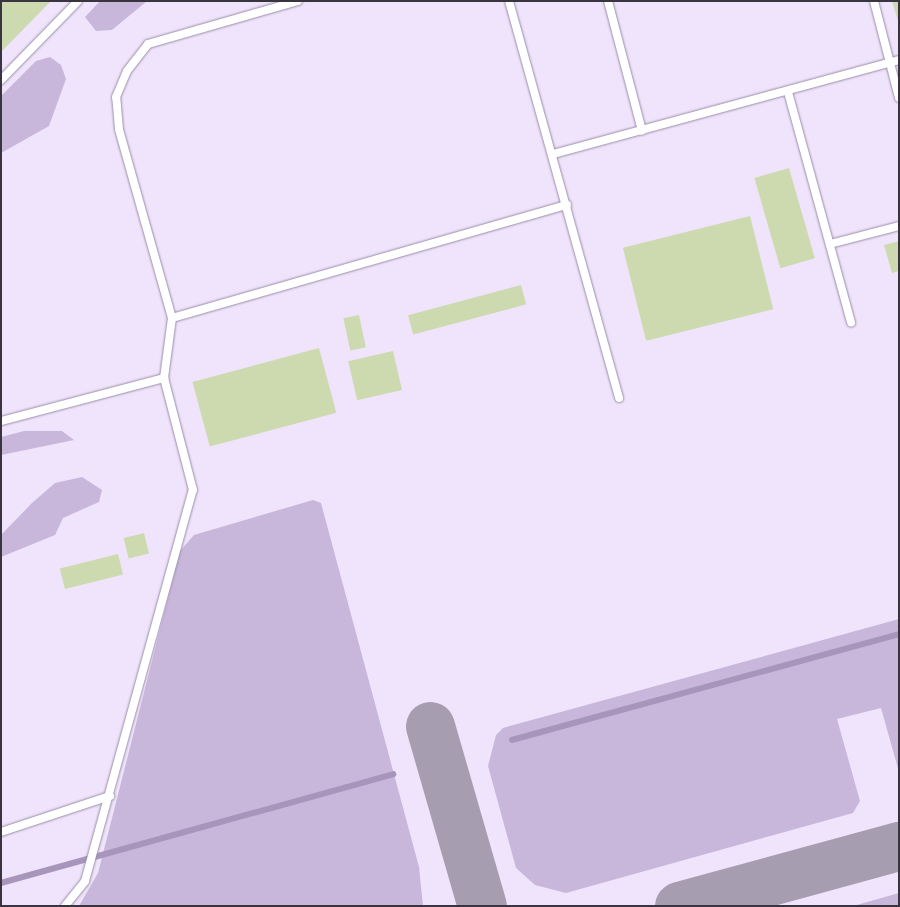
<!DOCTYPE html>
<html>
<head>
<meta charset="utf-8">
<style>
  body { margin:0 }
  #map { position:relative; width:900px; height:907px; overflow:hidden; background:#efe4fb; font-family:Barlow,sans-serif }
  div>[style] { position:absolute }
  .green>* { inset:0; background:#c8b7db }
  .stream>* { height:5.5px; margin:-2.75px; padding:0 2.75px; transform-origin:2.75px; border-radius:2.75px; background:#a795bb }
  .taxiway>* { height:49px; margin:-24.5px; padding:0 24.5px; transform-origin:24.5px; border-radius:24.5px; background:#a69eb0 }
  .building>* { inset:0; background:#cddab0; transform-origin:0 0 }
  .roads { filter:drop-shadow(0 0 1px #9a8da8) drop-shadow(0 0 1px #9a8da8) }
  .lane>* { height:8px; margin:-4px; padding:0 4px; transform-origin:4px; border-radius:4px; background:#fff }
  span { translate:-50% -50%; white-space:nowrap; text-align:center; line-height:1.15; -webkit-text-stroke:3px #fff; paint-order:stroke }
  .frame { position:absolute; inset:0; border:2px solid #3a3440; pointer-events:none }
</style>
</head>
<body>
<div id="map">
  <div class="green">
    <div style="clip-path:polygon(100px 1px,147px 1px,112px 30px,96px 31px,85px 17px)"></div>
    <div style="clip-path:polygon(50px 57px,61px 65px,66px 79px,49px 126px,1px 153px,1px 96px,36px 61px)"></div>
    <div style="clip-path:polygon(24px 431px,62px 431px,74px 440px,1px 455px,1px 437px)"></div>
    <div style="clip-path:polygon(82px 477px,102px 490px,99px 502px,63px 518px,55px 535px,1px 557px,1px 535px,32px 503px,55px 483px)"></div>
    <div style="clip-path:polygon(313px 500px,321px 503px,419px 867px,423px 906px,79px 906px,98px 873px,180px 551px,194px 535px)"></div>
    <div style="clip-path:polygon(899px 619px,899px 772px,881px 708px,837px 719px,860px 801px,853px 813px,566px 893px,535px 885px,516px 868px,488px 766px,496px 735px,503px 728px)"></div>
    <div style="clip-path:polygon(899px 893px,899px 906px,853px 906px)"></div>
  </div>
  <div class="stream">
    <div style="left:512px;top:740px;width:401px;rotate:-15.3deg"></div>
    <div style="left:1px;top:883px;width:407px;rotate:-15.5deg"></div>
  </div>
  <div class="taxiway">
    <div style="left:430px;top:726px;width:187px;rotate:73.9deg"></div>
    <div style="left:679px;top:906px;width:228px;rotate:-15.3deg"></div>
  </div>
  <div class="building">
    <div style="clip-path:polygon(1px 1px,51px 1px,1px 52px)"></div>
    <div style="clip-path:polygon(892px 1px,899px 1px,899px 24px)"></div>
    <div style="left:789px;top:168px;width:94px;height:36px;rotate:74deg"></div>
    <div style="left:750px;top:216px;width:96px;height:131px;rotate:76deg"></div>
    <div style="clip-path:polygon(899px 241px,899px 271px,892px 273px,884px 245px)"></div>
    <div style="left:521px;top:285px;width:20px;height:117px;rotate:75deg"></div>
    <div style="left:359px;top:315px;width:33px;height:16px;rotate:78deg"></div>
    <div style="left:319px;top:348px;width:67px;height:131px;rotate:75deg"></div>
    <div style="left:393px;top:351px;width:40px;height:46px;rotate:77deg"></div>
    <div style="left:144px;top:533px;width:21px;height:21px;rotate:76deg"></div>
    <div style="left:118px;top:554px;width:21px;height:60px;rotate:76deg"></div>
  </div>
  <div class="roads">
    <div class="lane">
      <div style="left:509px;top:1px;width:412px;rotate:74.5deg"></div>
      <div style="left:608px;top:1px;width:134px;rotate:75.3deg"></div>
      <div style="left:874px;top:1px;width:100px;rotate:75.5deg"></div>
      <div style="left:1px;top:80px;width:110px;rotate:-45.7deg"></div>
      <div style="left:788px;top:92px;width:239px;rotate:74.7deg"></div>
      <div style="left:553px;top:154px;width:359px;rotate:-15.2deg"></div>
      <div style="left:830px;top:244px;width:71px;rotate:-14.6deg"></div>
      <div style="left:172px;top:318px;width:411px;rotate:-16deg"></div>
      <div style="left:1px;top:421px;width:169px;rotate:-14.8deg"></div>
      <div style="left:1px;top:832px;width:115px;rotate:-18.3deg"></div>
      <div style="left:65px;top:906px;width:32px;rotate:-51deg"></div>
      <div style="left:85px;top:881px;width:406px;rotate:-74.6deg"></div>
      <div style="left:193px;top:490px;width:116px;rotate:-104.5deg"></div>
      <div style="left:164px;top:378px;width:61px;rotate:-82.4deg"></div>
      <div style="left:172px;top:318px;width:196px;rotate:-105.7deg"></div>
      <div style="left:119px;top:129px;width:32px;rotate:-95deg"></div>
      <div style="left:116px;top:97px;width:28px;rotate:-67deg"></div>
      <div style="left:127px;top:71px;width:34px;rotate:-52deg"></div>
      <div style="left:148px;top:44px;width:156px;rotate:-16deg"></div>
    </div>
  </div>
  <div class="frame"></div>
</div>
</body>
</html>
